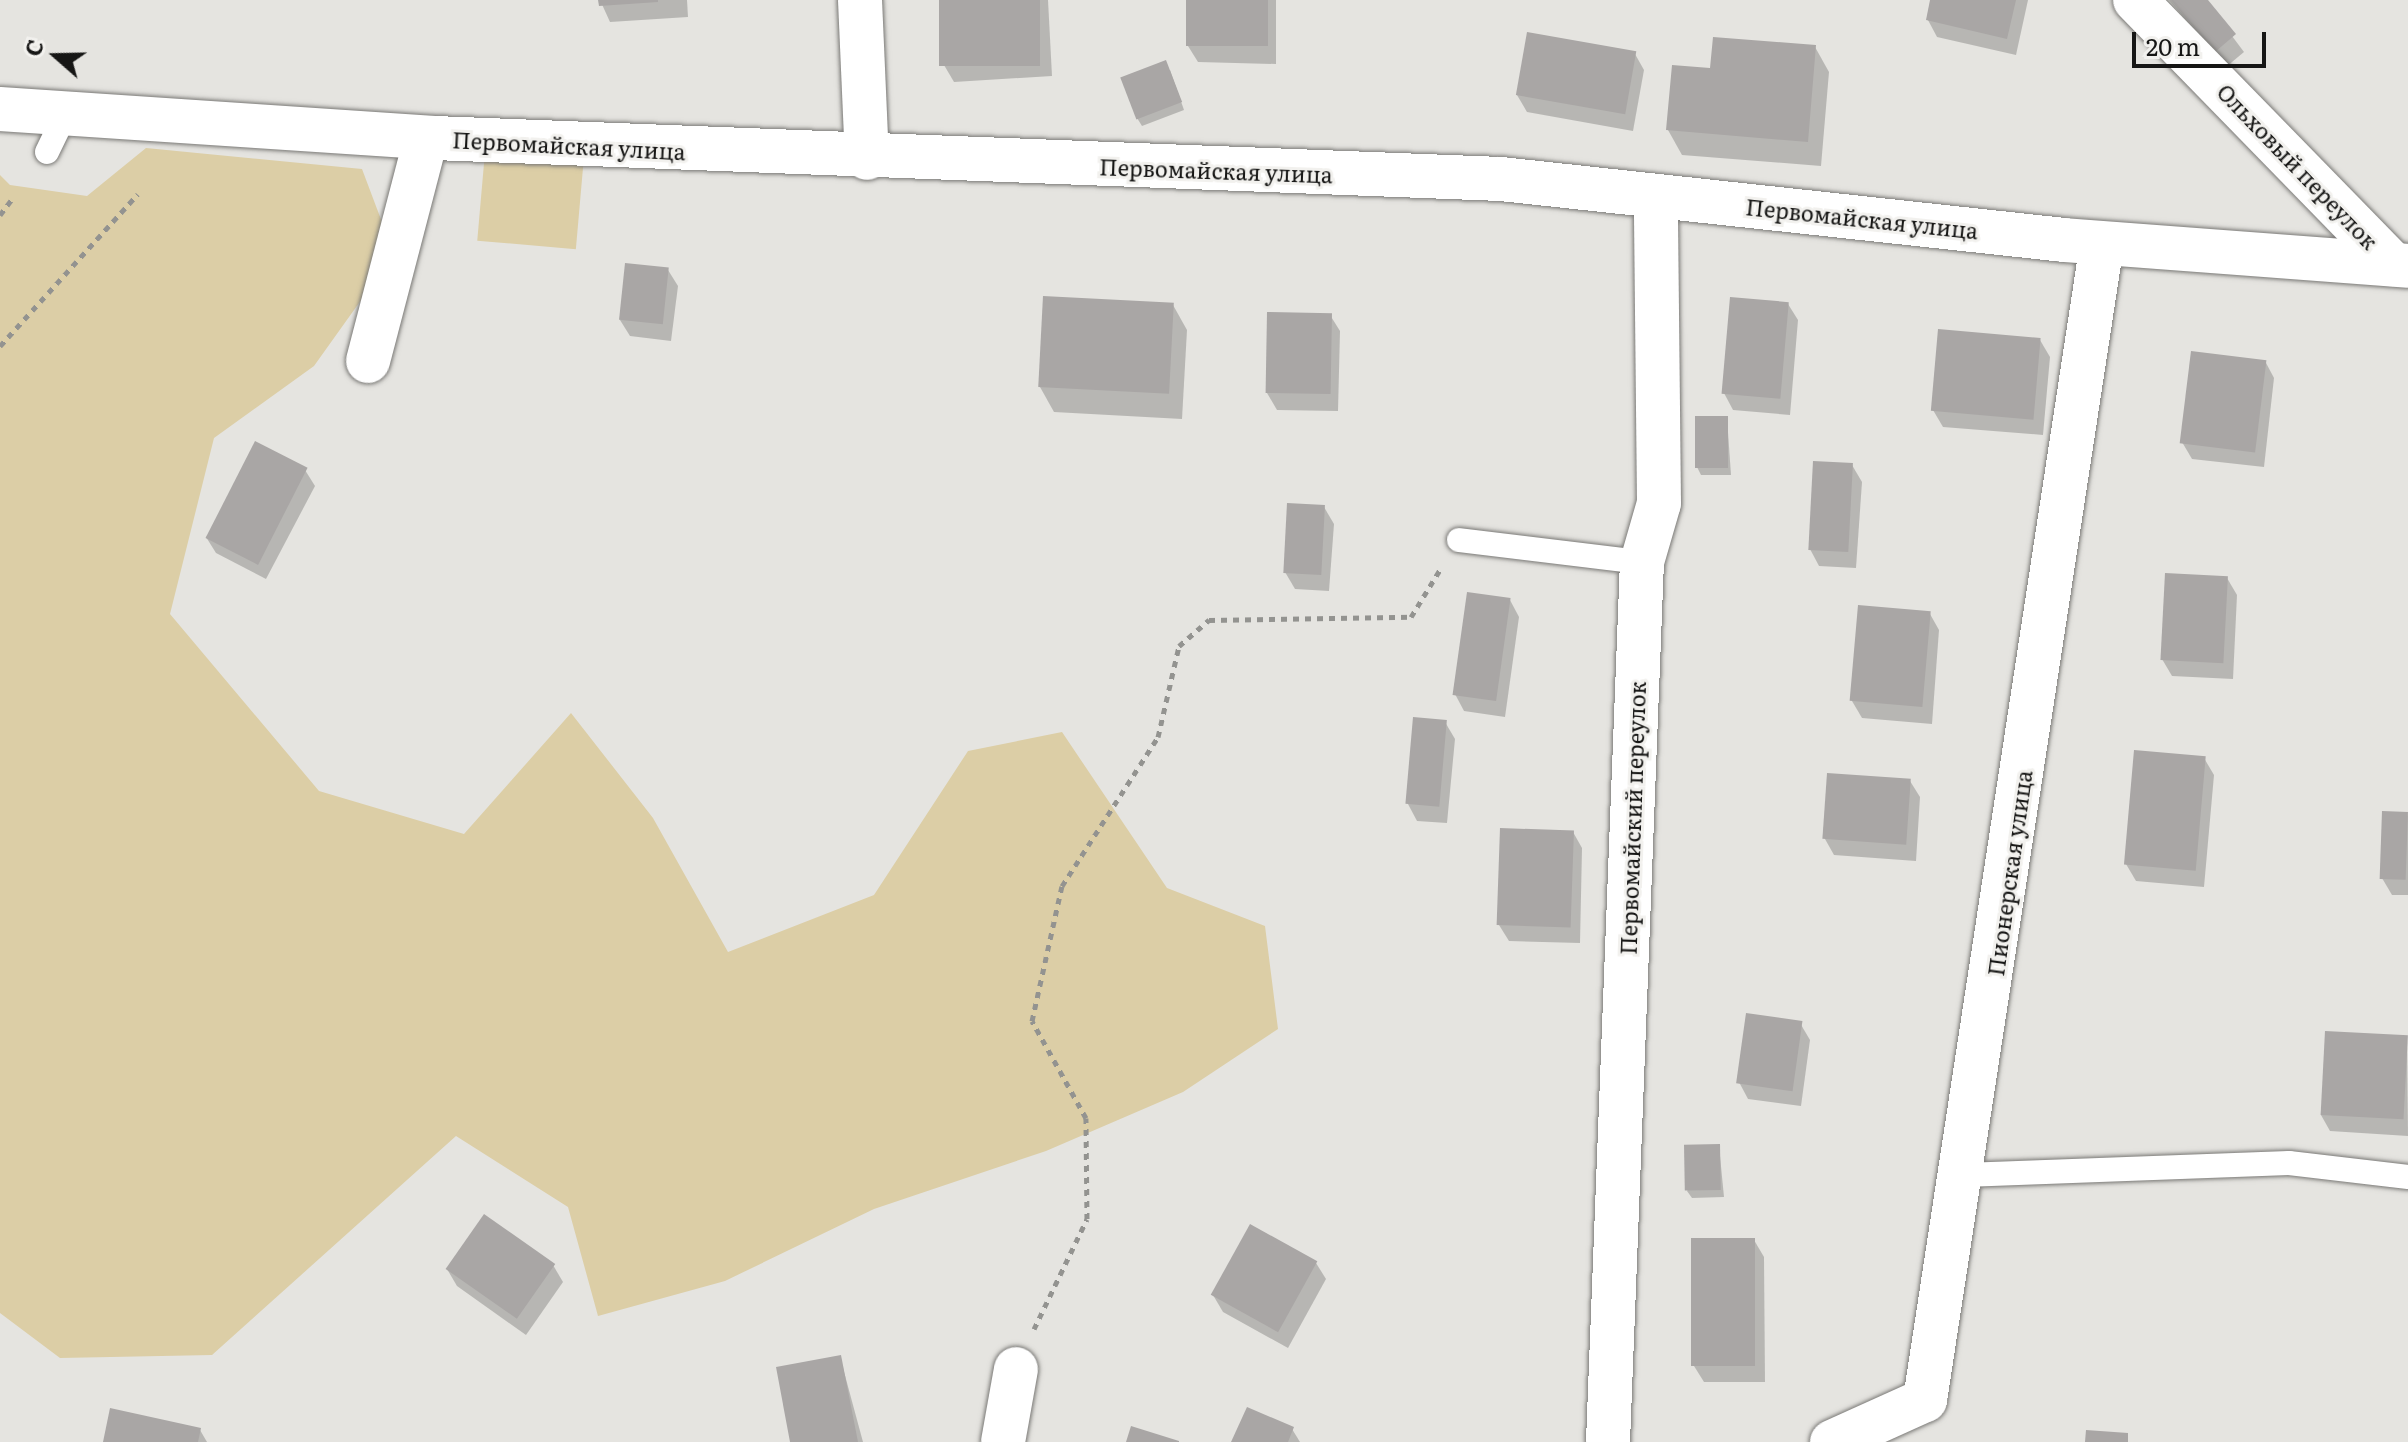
<!DOCTYPE html>
<html>
<head>
<meta charset="utf-8">
<style>
  body { margin:0 }
  #map { position:relative; width:2408px; height:1442px; overflow:hidden; background:#e5e4e0; font-family:Literata,serif }
  div>[style] { position:absolute }
  .green>* { inset:0; background:#dccea6; transform-origin:0 0 }
  .shadow>* { inset:0; background:#0003 }
  .building>* { inset:0; background:#a9a6a5; transform-origin:0 0 }
  .path>* { height:5px; margin-top:-2.5px; transform-origin:0; background:repeating-linear-gradient(90deg,#939390 0 6px,transparent 0 12px) }
  .roads { filter:drop-shadow(0 0 2px #7a7976) drop-shadow(0 0 2px #7a7976) }
  .service>* { height:24px; margin:-12px; padding:0 12px; transform-origin:12px; border-radius:12px; background:#fff }
  .minor>* { height:44px; margin:-22px; padding:0 22px; transform-origin:22px; border-radius:22px; background:#fff }
  span { translate:-50% -50%; white-space:nowrap; text-align:center; line-height:1.15; -webkit-text-stroke:6px #f2f1ee; paint-order:stroke }
  .street-label { font-size:22px; color:#161615 }
  .north { position:absolute; left:16px; top:16px; width:80px; height:80px; -webkit-text-stroke:6px #f2f1ee; paint-order:stroke; rotate:290deg; font-size:22px; font-weight:700; line-height:32px; text-align:center; color:#161615 }
  .north::after { content:''; display:block; margin:auto; width:28px; height:36px; background:#161615; clip-path:polygon(50% 0,100% 100%,50% 72%,0 100%) }
  .scale { position:absolute; left:2132px; top:32px; width:134px; height:36px; box-sizing:border-box; border:4px solid #161615; border-top:0; padding-left:10px; font-size:24px; line-height:28px; white-space:nowrap; color:#161615; -webkit-text-stroke:6px #f2f1ee; paint-order:stroke }
</style>
</head>
<body>
<div id="map">
  <div class="green">
    <div style="clip-path:polygon(146px 148px,362px 169px,394px 254px,314px 366px,214px 438px,170px 614px,319px 791px,464px 834px,571px 713px,653px 818px,728px 952px,874px 895px,968px 751px,1062px 732px,1167px 888px,1265px 926px,1278px 1029px,1183px 1092px,1046px 1151px,874px 1209px,725px 1281px,598px 1316px,568px 1207px,456px 1136px,212px 1355px,60px 1358px,0 1313px,0 175px,10px 185px,87px 196px)"></div>
    <div style="left:485px;top:152px;width:99px;height:89px;rotate:5deg"></div>
  </div>
  <div class="shadow">
    <div style="clip-path:polygon(600px 0,687px 0,688px 17px,610px 22px)"></div>
    <div style="clip-path:polygon(941px 0,1048px 0,1052px 76px,954px 82px,944px 65px)"></div>
    <div style="clip-path:polygon(1189px 0,1276px 0,1276px 64px,1198px 62px,1188px 46px)"></div>
    <div style="clip-path:polygon(1932px 0,2028px 0,2016px 55px,1937px 37px,1928px 20px)"></div>
    <div style="clip-path:polygon(2169px 0,2205px 0,2244px 52px,2226px 67px)"></div>
    <div style="clip-path:polygon(1815px 47px,1829px 72px,1821px 166px,1682px 155px,1668px 130px,1712px 70px)"></div>
    <div style="clip-path:polygon(1635px 54px,1644px 70px,1633px 131px,1527px 112px,1517px 95px)"></div>
    <div style="clip-path:polygon(1170px 70px,1184px 110px,1142px 126px,1137px 118px)"></div>
    <div style="clip-path:polygon(668px 270px,678px 286px,671px 341px,630px 336px,620px 320px)"></div>
    <div style="clip-path:polygon(1788px 304px,1798px 320px,1790px 415px,1733px 410px,1724px 393px)"></div>
    <div style="clip-path:polygon(1173px 305px,1187px 330px,1182px 419px,1054px 412px,1040px 387px)"></div>
    <div style="clip-path:polygon(1330px 315px,1340px 331px,1338px 411px,1277px 410px,1267px 393px)"></div>
    <div style="clip-path:polygon(2040px 340px,2050px 357px,2043px 435px,1943px 427px,1933px 410px)"></div>
    <div style="clip-path:polygon(2265px 361px,2274px 378px,2264px 467px,2192px 459px,2182px 442px)"></div>
    <div style="clip-path:polygon(1727px 418px,1731px 475px,1701px 475px,1697px 467px)"></div>
    <div style="clip-path:polygon(1852px 465px,1862px 482px,1856px 568px,1819px 566px,1810px 549px)"></div>
    <div style="clip-path:polygon(305px 470px,315px 486px,266px 579px,216px 553px,206px 537px)"></div>
    <div style="clip-path:polygon(1324px 507px,1334px 524px,1329px 591px,1295px 589px,1285px 572px)"></div>
    <div style="clip-path:polygon(2227px 578px,2237px 595px,2233px 679px,2172px 676px,2162px 659px)"></div>
    <div style="clip-path:polygon(1510px 600px,1519px 617px,1505px 717px,1464px 711px,1455px 694px)"></div>
    <div style="clip-path:polygon(1930px 614px,1939px 630px,1932px 724px,1862px 718px,1852px 701px)"></div>
    <div style="clip-path:polygon(1445px 722px,1455px 739px,1447px 823px,1417px 821px,1408px 804px)"></div>
    <div style="clip-path:polygon(2204px 758px,2214px 775px,2204px 887px,2136px 881px,2126px 864px)"></div>
    <div style="clip-path:polygon(1910px 781px,1920px 797px,1916px 861px,1834px 855px,1825px 839px)"></div>
    <div style="clip-path:polygon(2408px 814px,2408px 895px,2392px 895px,2382px 878px)"></div>
    <div style="clip-path:polygon(1573px 832px,1582px 848px,1580px 943px,1509px 941px,1499px 925px)"></div>
    <div style="clip-path:polygon(1800px 1023px,1810px 1040px,1801px 1106px,1748px 1099px,1739px 1082px)"></div>
    <div style="clip-path:polygon(2407px 1038px,2408px 1136px,2330px 1131px,2321px 1115px)"></div>
    <div style="clip-path:polygon(1719px 1146px,1724px 1197px,1692px 1198px,1687px 1191px)"></div>
    <div style="clip-path:polygon(1754px 1240px,1764px 1257px,1765px 1382px,1704px 1382px,1694px 1366px)"></div>
    <div style="clip-path:polygon(1316px 1263px,1326px 1279px,1288px 1348px,1223px 1312px,1213px 1295px)"></div>
    <div style="clip-path:polygon(553px 1265px,563px 1282px,526px 1335px,457px 1286px,447px 1269px)"></div>
    <div style="clip-path:polygon(840px 1357px,863px 1442px,792px 1442px)"></div>
    <div style="clip-path:polygon(1292px 1429px,1300px 1442px,1233px 1442px)"></div>
    <div style="clip-path:polygon(200px 1430px,207px 1442px,105px 1442px)"></div>
  </div>
  <div class="building">
    <div style="clip-path:polygon(598px 0,658px 0,658px 2px,599px 6px)"></div>
    <div style="left:939px;top:0;width:101px;height:66px"></div>
    <div style="left:1186px;top:0;width:82px;height:46px"></div>
    <div style="clip-path:polygon(1930px 0,2016px 0,2007px 39px,1926px 20px)"></div>
    <div style="clip-path:polygon(2171px 0,2208px 0,2236px 34px,2215px 52px)"></div>
    <div style="left:1527px;top:32px;width:111px;height:64px;rotate:10deg"></div>
    <div style="clip-path:polygon(1713px 37px,1816px 45px,1808px 142px,1666px 130px,1672px 65px,1710px 68px)"></div>
    <div style="left:1166px;top:60px;width:45px;height:49px;rotate:69deg"></div>
    <div style="left:625px;top:263px;width:44px;height:57px;rotate:6deg"></div>
    <div style="left:1043px;top:296px;width:131px;height:91px;rotate:3deg"></div>
    <div style="left:1730px;top:297px;width:59px;height:97px;rotate:5deg"></div>
    <div style="left:1267px;top:312px;width:65px;height:81px;rotate:1deg"></div>
    <div style="left:1938px;top:329px;width:103px;height:82px;rotate:5deg"></div>
    <div style="left:2191px;top:351px;width:76px;height:93px;rotate:7deg"></div>
    <div style="left:1695px;top:416px;width:33px;height:52px"></div>
    <div style="left:255px;top:441px;width:59px;height:109px;rotate:27deg"></div>
    <div style="left:1813px;top:461px;width:40px;height:89px;rotate:3deg"></div>
    <div style="left:1287px;top:503px;width:38px;height:70px;rotate:3deg"></div>
    <div style="left:2165px;top:573px;width:63px;height:87px;rotate:3deg"></div>
    <div style="left:1467px;top:592px;width:44px;height:104px;rotate:8deg"></div>
    <div style="left:1858px;top:605px;width:73px;height:96px;rotate:5deg"></div>
    <div style="left:1413px;top:717px;width:34px;height:87px;rotate:5deg"></div>
    <div style="left:2134px;top:750px;width:72px;height:115px;rotate:5deg"></div>
    <div style="left:1827px;top:773px;width:84px;height:66px;rotate:4deg"></div>
    <div style="left:2382px;top:811px;width:26px;height:68px;rotate:2deg"></div>
    <div style="left:1500px;top:828px;width:74px;height:97px;rotate:2deg"></div>
    <div style="left:1746px;top:1013px;width:57px;height:71px;rotate:8deg"></div>
    <div style="left:2325px;top:1031px;width:83px;height:84px;rotate:3deg"></div>
    <div style="left:1720px;top:1144px;width:46px;height:36px;rotate:89deg"></div>
    <div style="left:484px;top:1214px;width:87px;height:67px;rotate:35deg"></div>
    <div style="left:1250px;top:1224px;width:77px;height:81px;rotate:29deg"></div>
    <div style="left:1755px;top:1238px;width:128px;height:64px;rotate:90deg"></div>
    <div style="clip-path:polygon(841px 1355px,858px 1442px,790px 1442px,776px 1367px)"></div>
    <div style="clip-path:polygon(1247px 1407px,1294px 1427px,1288px 1442px,1231px 1442px)"></div>
    <div style="clip-path:polygon(110px 1408px,201px 1428px,198px 1442px,103px 1442px)"></div>
    <div style="clip-path:polygon(1131px 1426px,1179px 1441px,1179px 1442px,1126px 1442px)"></div>
    <div style="clip-path:polygon(2086px 1430px,2128px 1433px,2128px 1442px,2085px 1442px)"></div>
  </div>
  <div class="path">
    <div style="left:0;top:215px;width:20px;rotate:-53deg"></div>
    <div style="left:0;top:346px;width:205px;rotate:-47.8deg"></div>
    <div style="left:1034px;top:1329px;width:122px;rotate:-64.3deg"></div>
    <div style="left:1087px;top:1219px;width:101px;rotate:-90.6deg"></div>
    <div style="left:1086px;top:1118px;width:111px;rotate:-119.1deg"></div>
    <div style="left:1032px;top:1021px;width:138px;rotate:-77.5deg"></div>
    <div style="left:1062px;top:886px;width:177px;rotate:-57.2deg"></div>
    <div style="left:1158px;top:737px;width:93px;rotate:-77deg"></div>
    <div style="left:1179px;top:646px;width:40px;rotate:-41deg"></div>
    <div style="left:1209px;top:620px;width:202px;rotate:-0.9deg"></div>
    <div style="left:1411px;top:617px;width:57px;rotate:-58.5deg"></div>
  </div>
  <div class="roads">
    <div class="service">
      <div style="left:47px;top:152px;width:41px;rotate:-64.1deg"></div>
      <div style="left:1459px;top:540px;width:184px;rotate:6.9deg"></div>
      <div style="left:1964px;top:1175px;width:325px;rotate:-2.1deg"></div>
      <div style="left:2289px;top:1163px;width:120px;rotate:6.7deg"></div>
    </div>
    <div class="minor">
      <div style="left:860px;top:0;width:158px;rotate:87.5deg"></div>
      <div style="left:2135px;top:0;width:369px;rotate:45.7deg"></div>
      <div style="left:0;top:109px;width:435px;rotate:3.8deg"></div>
      <div style="left:434px;top:138px;width:1068px;rotate:2.2deg"></div>
      <div style="left:1501px;top:179px;width:566px;rotate:6.18deg"></div>
      <div style="left:2064px;top:240px;width:345px;rotate:4.3deg"></div>
      <div style="left:368px;top:361px;width:230px;rotate:-75.4deg"></div>
      <div style="left:1003px;top:1442px;width:74px;rotate:-79.9deg"></div>
      <div style="left:1608px;top:1442px;width:881px;rotate:-87.79deg"></div>
      <div style="left:1642px;top:562px;width:61px;rotate:-73.9deg"></div>
      <div style="left:1659px;top:503px;width:307px;rotate:-90.6deg"></div>
      <div style="left:1832px;top:1442px;width:102px;rotate:-24.3deg"></div>
      <div style="left:1925px;top:1400px;width:1170px;rotate:-81.3deg"></div>
    </div>
  </div>
  <div class="street-label">
    <span style="left:569px;top:145px;rotate:3deg">Первомайская улица</span>
    <span style="left:2298px;top:166px;rotate:46deg">Ольховый переулок</span>
    <span style="left:1216px;top:170px;rotate:2deg">Первомайская улица</span>
    <span style="left:1862px;top:218px;rotate:6deg">Первомайская улица</span>
    <span style="left:1632px;top:818px;rotate:-88deg">Первомайский переулок</span>
    <span style="left:2009px;top:873px;rotate:-82deg">Пионерская улица</span>
  </div>
  <div class="north">С</div>
  <div class="scale">20 m</div>
</div>
</body>
</html>
